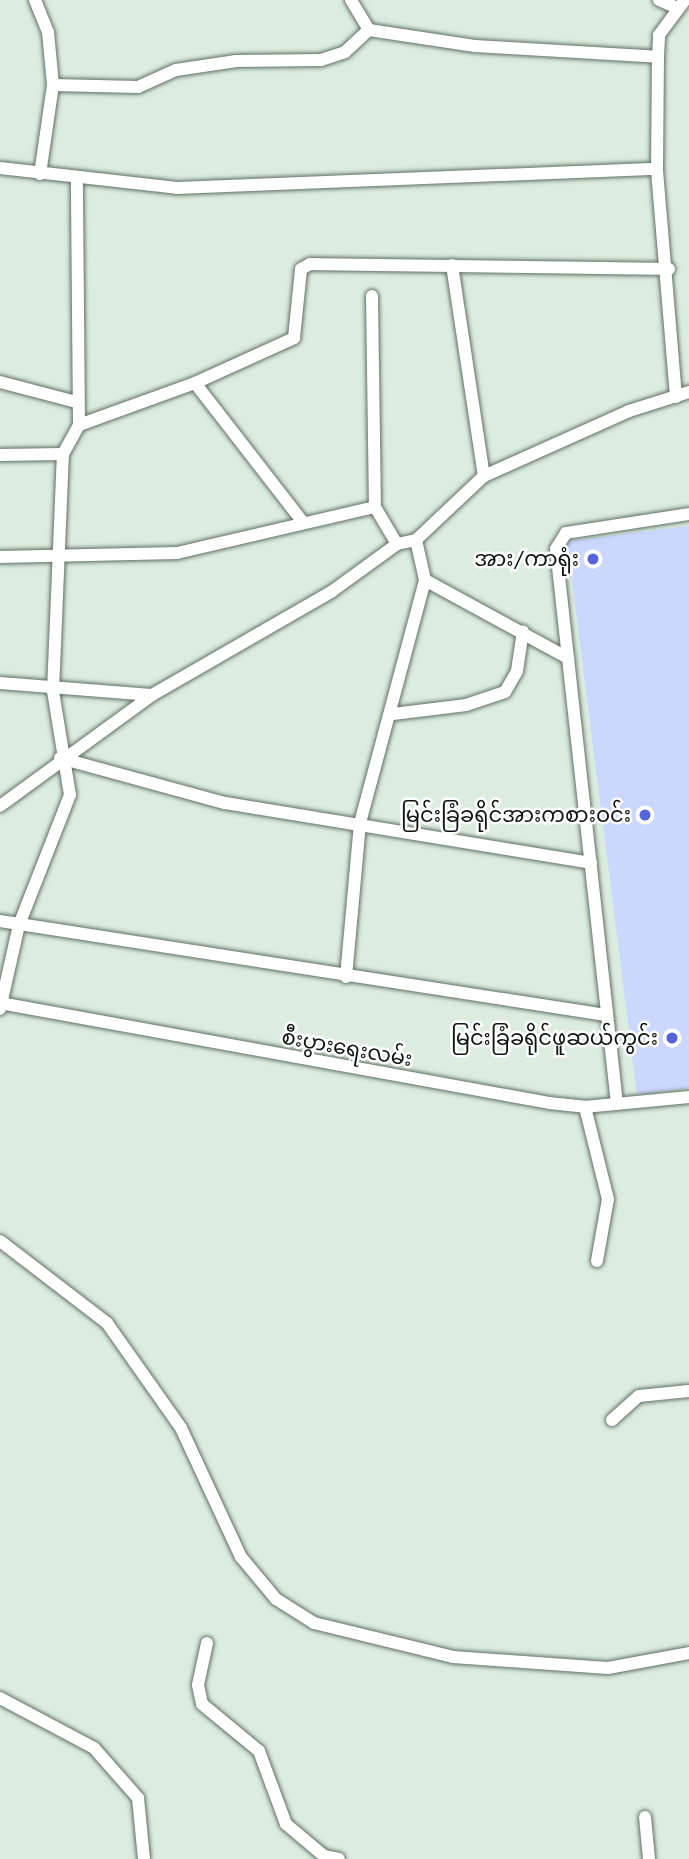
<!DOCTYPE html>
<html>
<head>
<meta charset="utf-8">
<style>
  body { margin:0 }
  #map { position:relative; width:689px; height:1859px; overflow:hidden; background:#dcede0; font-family:Jost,"Noto Sans Myanmar",sans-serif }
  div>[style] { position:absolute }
  .green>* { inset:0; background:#ccd7fd }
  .roads { filter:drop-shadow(0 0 2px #617064) drop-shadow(0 0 2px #617064) }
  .minor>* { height:12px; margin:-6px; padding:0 6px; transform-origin:6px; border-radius:6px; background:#fff }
  .dots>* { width:19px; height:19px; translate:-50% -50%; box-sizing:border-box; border:4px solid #fff; border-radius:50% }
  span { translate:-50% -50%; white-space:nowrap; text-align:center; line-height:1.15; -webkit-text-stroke:5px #fff; paint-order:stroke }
  .poi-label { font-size:21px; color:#0d130f }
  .right { translate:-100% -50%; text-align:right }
  .street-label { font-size:21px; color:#0d130f }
</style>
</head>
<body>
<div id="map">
  <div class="green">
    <div style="clip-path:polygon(689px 526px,689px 1088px,637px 1095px,567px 541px)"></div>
  </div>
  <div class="roads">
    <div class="minor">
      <div style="left:35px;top:0;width:35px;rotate:68deg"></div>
      <div style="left:48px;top:32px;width:53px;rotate:84.6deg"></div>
      <div style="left:53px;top:85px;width:90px;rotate:98.3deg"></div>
      <div style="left:351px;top:0;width:35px;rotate:59deg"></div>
      <div style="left:369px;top:30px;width:107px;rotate:8.6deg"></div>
      <div style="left:475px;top:46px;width:183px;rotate:3.4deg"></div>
      <div style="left:659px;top:0;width:21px;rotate:23deg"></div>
      <div style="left:53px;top:85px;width:85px;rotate:1.3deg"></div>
      <div style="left:138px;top:87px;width:42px;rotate:-24.1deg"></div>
      <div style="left:176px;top:70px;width:61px;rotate:-8.5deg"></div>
      <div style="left:236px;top:61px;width:85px;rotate:-0.7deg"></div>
      <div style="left:321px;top:60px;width:25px;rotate:-18deg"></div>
      <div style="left:345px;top:52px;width:33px;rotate:-43deg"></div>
      <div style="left:0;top:168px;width:178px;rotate:6.4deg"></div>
      <div style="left:177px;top:188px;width:480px;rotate:-2.3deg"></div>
      <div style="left:452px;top:265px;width:213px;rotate:81.4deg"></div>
      <div style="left:372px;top:296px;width:211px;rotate:89.2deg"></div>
      <div style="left:375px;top:507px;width:43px;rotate:59.3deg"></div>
      <div style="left:0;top:382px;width:79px;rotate:14.7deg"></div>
      <div style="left:195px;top:383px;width:176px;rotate:52.2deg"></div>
      <div style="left:676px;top:397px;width:229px;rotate:-94.8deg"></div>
      <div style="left:657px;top:169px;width:112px;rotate:-89.5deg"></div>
      <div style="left:658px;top:57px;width:22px;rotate:-87deg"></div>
      <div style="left:659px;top:35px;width:44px;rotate:-53.4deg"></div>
      <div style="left:79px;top:425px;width:123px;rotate:-19.9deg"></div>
      <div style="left:195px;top:383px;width:109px;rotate:-24.4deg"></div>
      <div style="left:294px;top:338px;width:69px;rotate:-84.2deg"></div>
      <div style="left:301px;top:269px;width:10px;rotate:-29deg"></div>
      <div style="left:310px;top:264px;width:359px;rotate:0.8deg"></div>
      <div style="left:0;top:455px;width:63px;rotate:-0.9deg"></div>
      <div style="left:0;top:557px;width:177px;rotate:-1.3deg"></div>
      <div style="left:177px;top:553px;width:203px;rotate:-13.1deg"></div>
      <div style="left:425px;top:580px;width:163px;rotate:28.6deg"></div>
      <div style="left:0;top:683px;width:152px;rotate:4.5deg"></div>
      <div style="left:393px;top:714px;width:74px;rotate:-7deg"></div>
      <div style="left:466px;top:705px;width:41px;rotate:-18.4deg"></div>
      <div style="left:505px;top:692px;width:24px;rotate:-60deg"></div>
      <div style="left:517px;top:671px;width:40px;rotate:-81.5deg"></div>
      <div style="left:60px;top:758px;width:171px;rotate:15.3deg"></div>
      <div style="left:225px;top:803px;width:371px;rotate:9.3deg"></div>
      <div style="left:0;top:806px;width:188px;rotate:-36.1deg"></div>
      <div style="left:152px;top:695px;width:207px;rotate:-29.9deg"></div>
      <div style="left:331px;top:592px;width:82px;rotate:-36deg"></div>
      <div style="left:397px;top:544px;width:19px;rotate:-12deg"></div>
      <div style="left:416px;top:540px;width:93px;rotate:-43.3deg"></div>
      <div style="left:484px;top:476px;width:159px;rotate:-24.1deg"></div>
      <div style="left:629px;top:411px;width:63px;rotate:-17.6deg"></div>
      <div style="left:0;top:921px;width:613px;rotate:8.82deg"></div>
      <div style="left:346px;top:977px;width:155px;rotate:-84.8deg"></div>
      <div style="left:360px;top:823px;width:252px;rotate:-75deg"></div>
      <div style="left:425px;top:580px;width:41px;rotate:-102.7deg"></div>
      <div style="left:0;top:1003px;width:558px;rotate:10.32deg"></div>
      <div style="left:549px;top:1103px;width:36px;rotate:6deg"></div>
      <div style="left:585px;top:1107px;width:104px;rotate:-5.5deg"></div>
      <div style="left:0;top:1009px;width:86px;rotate:-77.3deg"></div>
      <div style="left:19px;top:925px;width:140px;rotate:-68.6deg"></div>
      <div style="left:70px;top:795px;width:105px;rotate:-99.3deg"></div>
      <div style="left:53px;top:691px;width:237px;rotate:-87.6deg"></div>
      <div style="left:63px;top:454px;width:33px;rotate:-61deg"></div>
      <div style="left:79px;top:425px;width:246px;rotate:-90.5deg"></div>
      <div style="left:617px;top:1104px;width:558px;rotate:-96.27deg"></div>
      <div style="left:556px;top:549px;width:19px;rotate:-58deg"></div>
      <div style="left:566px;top:533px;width:124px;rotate:-8.8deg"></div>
      <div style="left:585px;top:1107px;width:95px;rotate:76deg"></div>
      <div style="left:608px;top:1199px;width:63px;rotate:100.1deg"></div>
      <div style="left:0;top:1241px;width:135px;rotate:37.5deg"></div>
      <div style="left:107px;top:1323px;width:128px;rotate:54.8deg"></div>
      <div style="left:181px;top:1428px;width:142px;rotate:65.1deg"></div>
      <div style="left:241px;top:1557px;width:55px;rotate:50.2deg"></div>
      <div style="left:276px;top:1599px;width:45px;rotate:32.3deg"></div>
      <div style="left:314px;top:1623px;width:143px;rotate:13.7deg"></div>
      <div style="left:453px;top:1657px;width:155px;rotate:4.1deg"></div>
      <div style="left:608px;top:1668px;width:82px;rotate:-10.5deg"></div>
      <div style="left:612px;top:1420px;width:36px;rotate:-42deg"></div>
      <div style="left:639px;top:1396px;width:50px;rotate:-5.7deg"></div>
      <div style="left:207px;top:1643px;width:43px;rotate:102.1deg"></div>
      <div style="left:198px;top:1685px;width:19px;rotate:78deg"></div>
      <div style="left:202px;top:1704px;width:74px;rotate:39.5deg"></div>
      <div style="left:259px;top:1751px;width:78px;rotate:69.7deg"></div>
      <div style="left:286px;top:1824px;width:50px;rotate:40.1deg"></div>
      <div style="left:324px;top:1856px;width:15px;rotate:11deg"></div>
      <div style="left:0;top:1698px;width:106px;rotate:28deg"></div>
      <div style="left:94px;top:1748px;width:67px;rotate:48.7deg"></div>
      <div style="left:138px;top:1798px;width:61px;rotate:84.4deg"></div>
      <div style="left:645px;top:1817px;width:42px;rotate:84.6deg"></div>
    </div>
  </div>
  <div class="dots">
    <div style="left:593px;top:559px;background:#5564db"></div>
    <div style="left:645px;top:815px;background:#5564db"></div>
    <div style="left:672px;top:1038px;background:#5564db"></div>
  </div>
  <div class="poi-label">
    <span class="right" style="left:579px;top:559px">အား/ကာရုံး</span>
    <span class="right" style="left:631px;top:815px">မြင်းခြံခရိုင်အားကစားဝင်း</span>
    <span class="right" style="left:658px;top:1038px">မြင်းခြံခရိုင်ဖူဆယ်ကွင်း</span>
  </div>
  <div class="street-label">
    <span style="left:347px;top:1048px;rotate:10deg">စီးပွားရေးလမ်း</span>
  </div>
</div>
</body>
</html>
